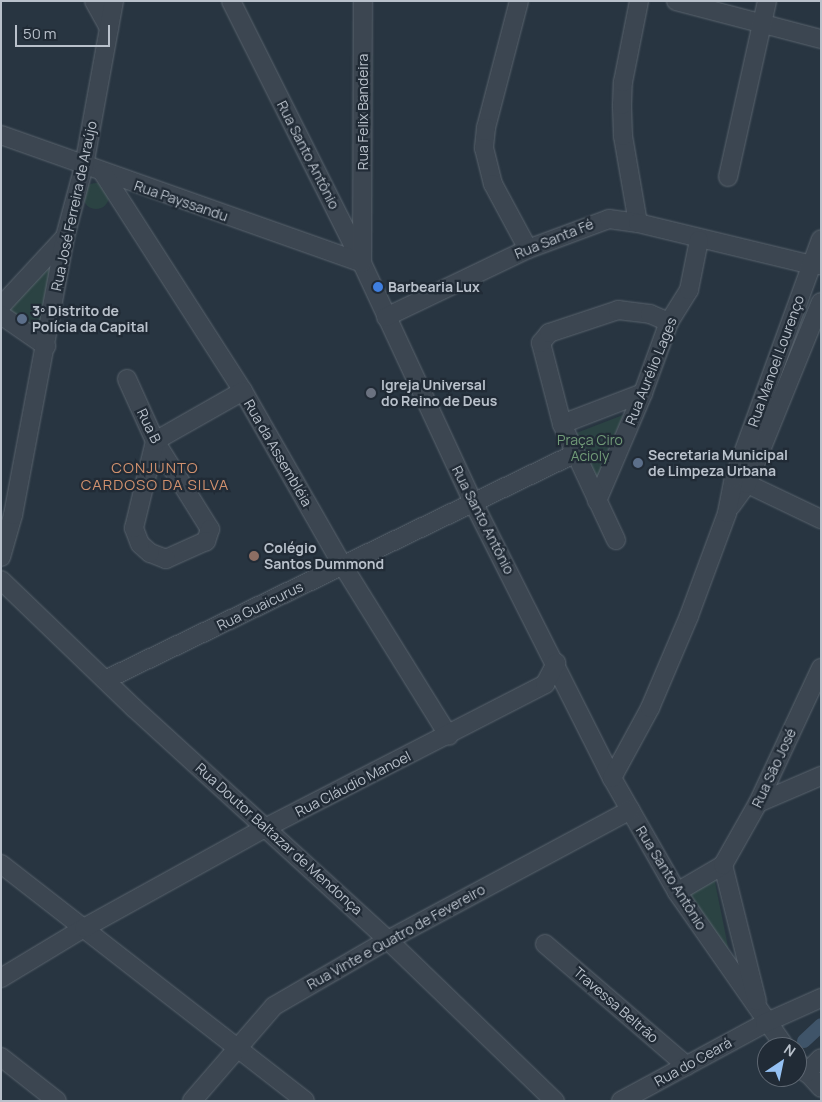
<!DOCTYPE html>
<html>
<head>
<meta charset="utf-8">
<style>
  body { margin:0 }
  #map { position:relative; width:822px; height:1102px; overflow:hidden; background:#283541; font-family:Manrope,sans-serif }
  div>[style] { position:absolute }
  .green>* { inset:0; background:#2b4343 }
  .round { border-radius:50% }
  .canal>* { height:14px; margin:-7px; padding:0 7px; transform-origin:7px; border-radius:7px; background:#3f5469 }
  .roads { filter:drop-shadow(0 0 1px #5a646e) drop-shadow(0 0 1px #5a646e) }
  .minor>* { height:18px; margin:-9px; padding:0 9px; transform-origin:9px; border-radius:9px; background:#3c4651 }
  .dots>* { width:14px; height:14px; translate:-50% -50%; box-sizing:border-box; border:2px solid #212b36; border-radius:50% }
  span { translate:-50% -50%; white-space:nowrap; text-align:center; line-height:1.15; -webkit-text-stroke:4.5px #212b36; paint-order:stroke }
  .street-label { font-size:14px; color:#b9c1cb }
  .poi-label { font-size:14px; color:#b9c1cb; font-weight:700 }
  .left { translate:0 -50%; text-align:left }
  .park-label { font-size:14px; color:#719b78 }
  .neighbourhood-label { font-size:15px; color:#d1916e; letter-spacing:1px }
  .frame { position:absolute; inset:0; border:2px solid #b9c1cb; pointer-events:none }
  .north { position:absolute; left:757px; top:1037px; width:50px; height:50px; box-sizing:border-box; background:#212b36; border:1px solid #5e6772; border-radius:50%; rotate:34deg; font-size:14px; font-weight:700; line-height:20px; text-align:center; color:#b9c1cb }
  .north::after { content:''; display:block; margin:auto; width:18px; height:22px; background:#95c1f3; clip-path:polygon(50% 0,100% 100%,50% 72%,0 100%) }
  .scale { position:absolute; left:15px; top:25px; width:95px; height:22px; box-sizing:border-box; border:2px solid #b9c1cb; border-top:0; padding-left:6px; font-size:15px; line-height:18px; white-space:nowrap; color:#b9c1cb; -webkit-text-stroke:4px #212b36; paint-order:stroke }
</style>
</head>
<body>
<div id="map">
  <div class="green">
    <div class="round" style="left:83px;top:183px;width:26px;height:26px"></div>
    <div style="clip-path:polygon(53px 256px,41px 336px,2px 310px)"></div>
    <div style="clip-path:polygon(623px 415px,592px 495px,566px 437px)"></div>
    <div style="clip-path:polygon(714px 877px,736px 987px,680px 896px)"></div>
  </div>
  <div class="canal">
    <div style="left:804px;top:1041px;width:23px;rotate:-43deg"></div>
  </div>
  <div class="roads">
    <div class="minor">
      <div style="left:94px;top:1px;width:31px;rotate:61deg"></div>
      <div style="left:231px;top:1px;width:293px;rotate:63.4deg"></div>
      <div style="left:362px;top:263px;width:266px;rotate:65.1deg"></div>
      <div style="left:474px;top:504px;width:307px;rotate:63.3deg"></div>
      <div style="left:612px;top:778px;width:131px;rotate:60.3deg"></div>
      <div style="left:677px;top:892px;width:189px;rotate:55.1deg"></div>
      <div style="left:519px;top:1px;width:131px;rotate:104.6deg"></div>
      <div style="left:486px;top:128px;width:20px;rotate:96deg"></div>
      <div style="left:484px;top:148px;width:37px;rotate:76deg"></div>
      <div style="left:493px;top:184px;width:74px;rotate:61.7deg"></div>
      <div style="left:676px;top:1px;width:150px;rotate:14.7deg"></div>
      <div style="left:1px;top:135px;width:383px;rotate:19.5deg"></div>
      <div style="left:362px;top:263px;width:262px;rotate:-89.8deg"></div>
      <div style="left:103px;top:173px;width:259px;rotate:57.3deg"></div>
      <div style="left:243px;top:391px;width:202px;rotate:60.3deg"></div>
      <div style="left:343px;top:566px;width:200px;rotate:58.1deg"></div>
      <div style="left:728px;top:177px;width:180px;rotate:-77.5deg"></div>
      <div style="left:638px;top:223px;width:88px;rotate:-99.8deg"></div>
      <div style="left:623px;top:136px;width:31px;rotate:-92deg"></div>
      <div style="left:622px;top:105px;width:23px;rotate:-88deg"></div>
      <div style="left:623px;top:82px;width:83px;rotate:-78.8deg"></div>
      <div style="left:1px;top:306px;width:94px;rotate:-47.2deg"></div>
      <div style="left:1px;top:315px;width:55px;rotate:34.6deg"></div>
      <div style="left:386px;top:317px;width:157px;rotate:-25.6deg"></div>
      <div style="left:528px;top:249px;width:86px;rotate:-20.3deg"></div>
      <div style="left:609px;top:219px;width:29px;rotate:8deg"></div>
      <div style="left:638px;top:223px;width:178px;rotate:13.6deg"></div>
      <div style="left:811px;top:265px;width:10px"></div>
      <div style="left:127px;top:379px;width:68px;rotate:65.7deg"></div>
      <div style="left:155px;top:441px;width:104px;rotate:58deg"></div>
      <div style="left:210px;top:529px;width:13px;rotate:108deg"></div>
      <div style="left:206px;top:541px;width:44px;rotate:155.8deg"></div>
      <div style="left:166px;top:559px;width:17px;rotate:-159deg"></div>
      <div style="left:150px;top:553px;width:13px;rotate:-138deg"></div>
      <div style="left:140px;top:544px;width:17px;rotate:-111deg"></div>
      <div style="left:134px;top:528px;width:89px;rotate:-76.4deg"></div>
      <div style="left:155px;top:441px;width:101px;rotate:-29.6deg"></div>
      <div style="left:562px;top:424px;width:87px;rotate:-20.9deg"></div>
      <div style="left:737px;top:479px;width:93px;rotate:25.5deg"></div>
      <div style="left:597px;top:501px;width:117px;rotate:-66.9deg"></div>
      <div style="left:643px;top:393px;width:76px;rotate:-69.9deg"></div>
      <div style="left:669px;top:322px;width:38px;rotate:-58deg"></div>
      <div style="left:689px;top:290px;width:51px;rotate:-78.7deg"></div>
      <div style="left:731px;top:506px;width:27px;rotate:-54deg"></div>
      <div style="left:747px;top:484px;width:196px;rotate:-67.9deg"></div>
      <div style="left:616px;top:540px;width:128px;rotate:-115deg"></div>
      <div style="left:562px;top:424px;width:84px;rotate:-104.5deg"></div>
      <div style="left:541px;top:343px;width:13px;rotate:-51deg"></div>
      <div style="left:549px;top:333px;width:73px;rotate:-18.4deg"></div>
      <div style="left:618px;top:310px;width:32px;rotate:7deg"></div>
      <div style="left:650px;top:314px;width:21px;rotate:23deg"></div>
      <div style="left:1px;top:557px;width:44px;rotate:-74.1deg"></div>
      <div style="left:13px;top:515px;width:283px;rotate:-79.4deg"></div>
      <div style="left:65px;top:237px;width:73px;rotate:-75deg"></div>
      <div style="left:84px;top:166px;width:168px;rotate:-79.7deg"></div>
      <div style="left:1px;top:580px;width:185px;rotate:43.9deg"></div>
      <div style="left:134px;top:708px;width:344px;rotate:42.4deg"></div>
      <div style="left:388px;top:940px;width:232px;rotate:44deg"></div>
      <div style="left:107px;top:679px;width:518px;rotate:-25.72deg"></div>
      <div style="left:612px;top:778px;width:80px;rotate:-61.5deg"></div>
      <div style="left:650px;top:708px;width:100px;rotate:-67deg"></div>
      <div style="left:689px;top:616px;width:110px;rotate:-69.7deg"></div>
      <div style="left:727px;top:513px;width:36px;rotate:-79deg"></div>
      <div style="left:734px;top:478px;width:254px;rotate:-70deg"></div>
      <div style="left:758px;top:803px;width:69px;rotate:-23.2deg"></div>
      <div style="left:1px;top:864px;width:385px;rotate:37.9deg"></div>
      <div style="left:723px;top:865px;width:140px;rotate:76deg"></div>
      <div style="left:677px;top:892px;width:53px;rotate:-30.4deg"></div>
      <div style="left:723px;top:865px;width:71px;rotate:-60.6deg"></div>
      <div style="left:758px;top:803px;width:149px;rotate:-65deg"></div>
      <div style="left:545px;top:944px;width:187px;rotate:40.7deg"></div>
      <div style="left:1px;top:978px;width:97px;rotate:-31.1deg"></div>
      <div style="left:84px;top:928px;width:209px;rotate:-28.9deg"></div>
      <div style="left:267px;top:827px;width:313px;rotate:-27.2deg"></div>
      <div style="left:545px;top:684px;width:24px;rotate:-62deg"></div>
      <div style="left:1px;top:1057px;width:71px;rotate:38.2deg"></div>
      <div style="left:797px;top:1061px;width:36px;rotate:48deg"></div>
      <div style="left:806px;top:1073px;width:21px;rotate:-45deg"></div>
      <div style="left:192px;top:1101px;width:125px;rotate:-49.2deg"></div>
      <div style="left:274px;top:1006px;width:132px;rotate:-30.1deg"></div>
      <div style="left:388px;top:940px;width:275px;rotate:-28.2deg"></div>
      <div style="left:621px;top:1101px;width:164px;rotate:-28.4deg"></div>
      <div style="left:765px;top:1023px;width:61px;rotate:-24.1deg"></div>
    </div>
  </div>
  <div class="dots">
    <div style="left:378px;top:287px;background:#3f7fe0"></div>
    <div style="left:22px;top:319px;background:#5c6f8a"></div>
    <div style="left:371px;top:393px;background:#6b7280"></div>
    <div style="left:638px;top:463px;background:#5c6f8a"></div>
    <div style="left:254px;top:556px;background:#8d6e63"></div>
  </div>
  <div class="street-label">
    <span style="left:363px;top:112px;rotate:-90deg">Rua Felix Bandeira</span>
    <span style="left:308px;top:155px;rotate:63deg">Rua Santo Antônio</span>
    <span style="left:181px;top:201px;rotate:19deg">Rua Payssandu</span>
    <span style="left:74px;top:206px;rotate:-78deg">Rua José Ferreira de Araújo</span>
    <span style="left:554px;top:239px;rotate:-22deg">Rua Santa Fé</span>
    <span style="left:776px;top:361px;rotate:-70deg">Rua Manoel Lourenço</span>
    <span style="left:651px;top:371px;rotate:-68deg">Rua Aurélio Lages</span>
    <span style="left:149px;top:426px;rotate:64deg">Rua B</span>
    <span style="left:278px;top:453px;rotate:60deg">Rua da Assembléia</span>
    <span style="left:483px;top:520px;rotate:63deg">Rua Santo Antônio</span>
    <span style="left:260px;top:606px;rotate:-26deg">Rua Guaicurus</span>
    <span style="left:774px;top:768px;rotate:-65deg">Rua São José</span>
    <span style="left:353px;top:784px;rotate:-27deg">Rua Cláudio Manoel</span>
    <span style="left:279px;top:839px;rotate:42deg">Rua Doutor Baltazar de Mendonça</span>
    <span style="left:671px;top:878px;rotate:58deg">Rua Santo Antônio</span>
    <span style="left:396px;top:937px;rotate:-29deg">Rua Vinte e Quatro de Fevereiro</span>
    <span style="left:616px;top:1005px;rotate:41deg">Travessa Beltrão</span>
    <span style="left:693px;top:1062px;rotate:-29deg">Rua do Ceará</span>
  </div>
  <div class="poi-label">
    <span class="left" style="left:388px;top:287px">Barbearia Lux</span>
    <span class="left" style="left:32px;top:319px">3º Distrito de<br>Polícia da Capital</span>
    <span class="left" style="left:381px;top:393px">Igreja Universal<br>do Reino de Deus</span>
    <span class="left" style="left:648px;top:463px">Secretaria Municipal<br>de Limpeza Urbana</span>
    <span class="left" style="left:264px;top:556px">Colégio<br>Santos Dummond</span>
  </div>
  <div class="park-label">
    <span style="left:590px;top:448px">Praça Ciro<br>Acioly</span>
  </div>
  <div class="neighbourhood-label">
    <span style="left:155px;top:476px">CONJUNTO<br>CARDOSO DA SILVA</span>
  </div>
  <div class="frame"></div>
  <div class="north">N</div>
  <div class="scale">50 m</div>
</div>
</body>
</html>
